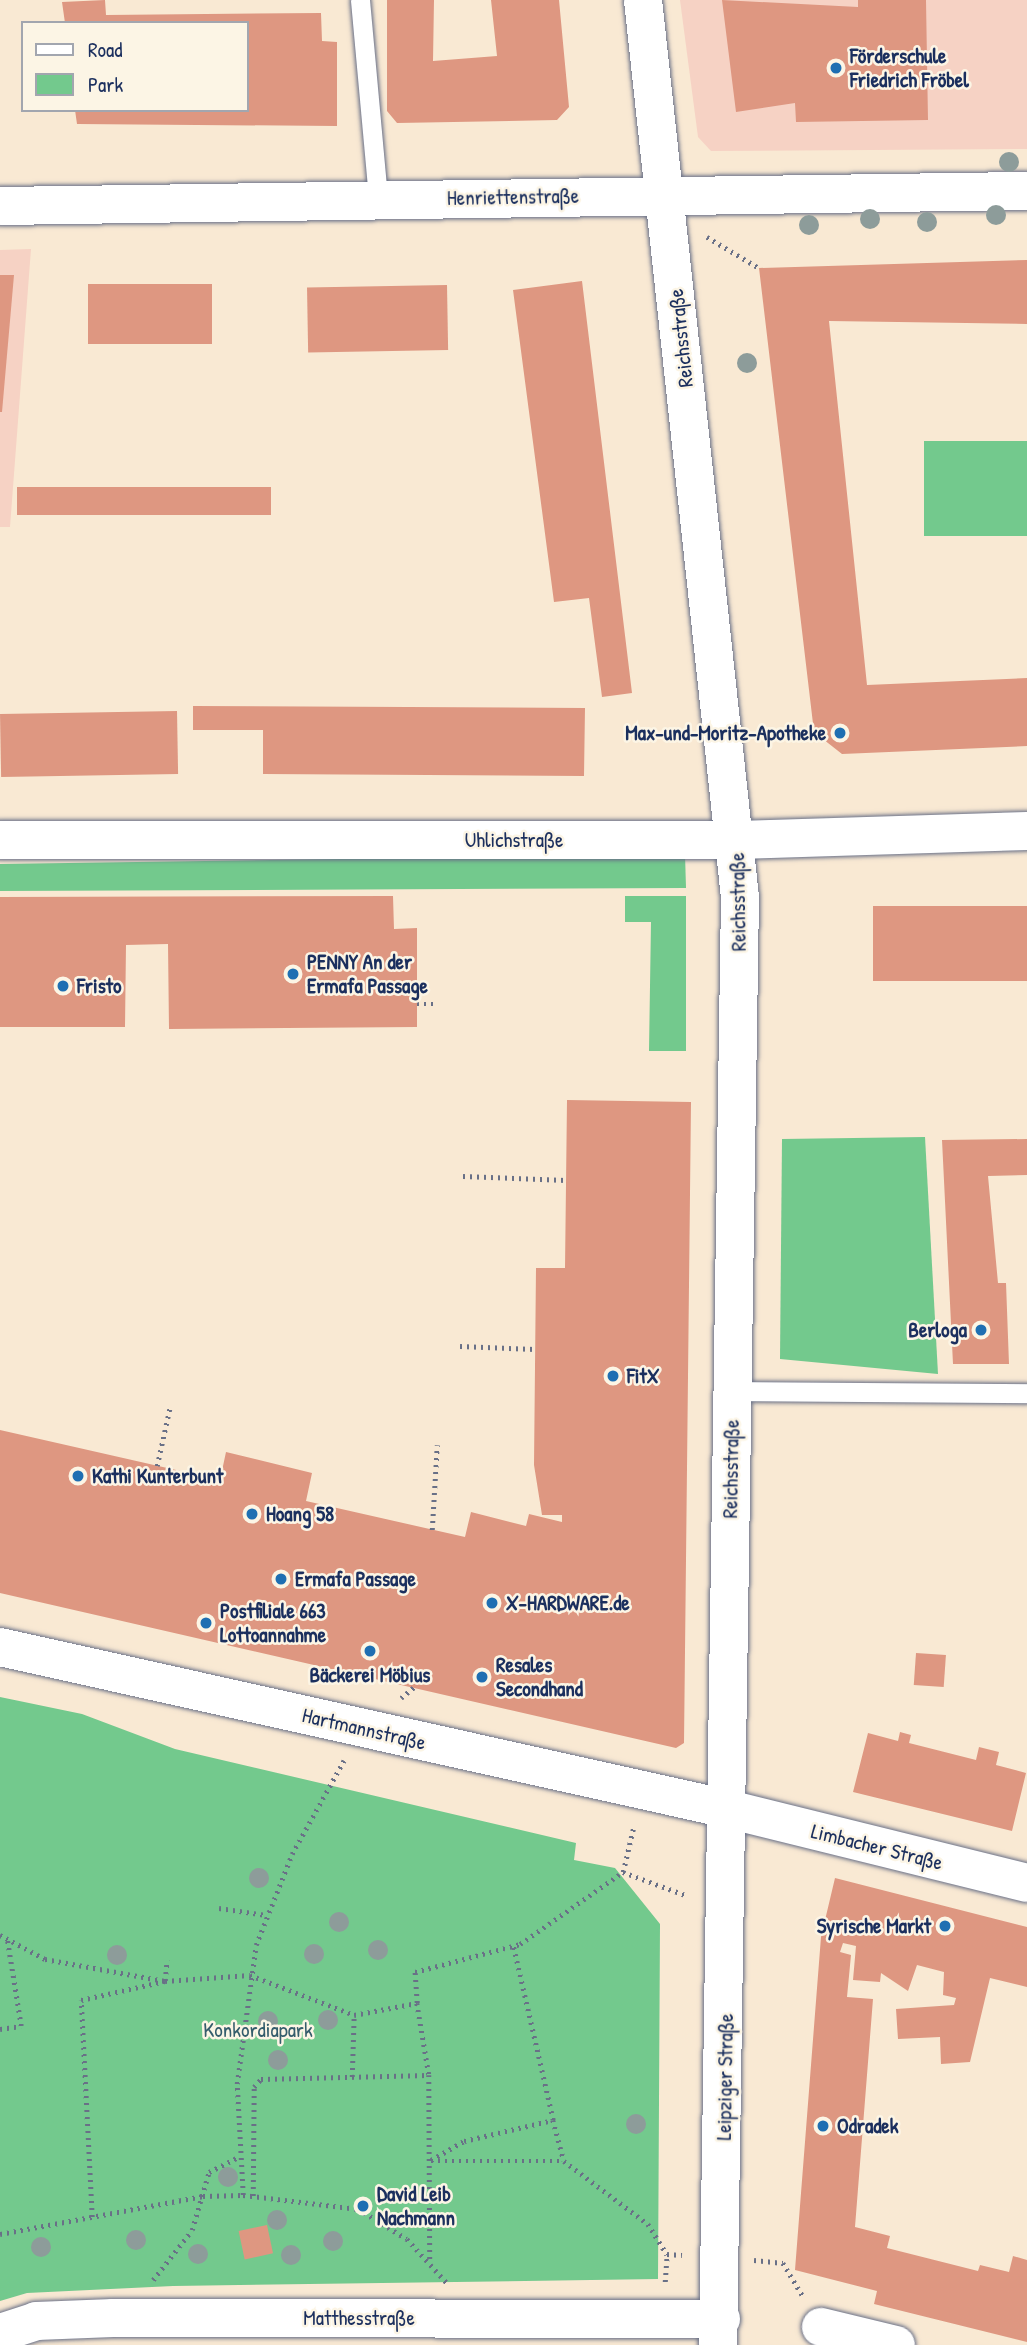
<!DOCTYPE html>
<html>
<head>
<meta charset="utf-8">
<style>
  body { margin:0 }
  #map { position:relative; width:1027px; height:2345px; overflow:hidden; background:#f9e9d3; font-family:"Patrick Hand",sans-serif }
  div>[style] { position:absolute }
  .built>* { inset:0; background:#f6d2c4 }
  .green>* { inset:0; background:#73c98d; transform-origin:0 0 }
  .building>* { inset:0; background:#de9781; transform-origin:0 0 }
  .path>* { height:4.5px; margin-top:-2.25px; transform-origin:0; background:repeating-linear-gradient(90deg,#697087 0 2px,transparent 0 7px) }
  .roads { filter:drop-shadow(0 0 2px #697087) drop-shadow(0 0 2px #697087) }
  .service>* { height:19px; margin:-9.5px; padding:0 9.5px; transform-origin:9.5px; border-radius:9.5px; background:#fff }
  .minor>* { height:38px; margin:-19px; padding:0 19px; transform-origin:19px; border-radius:19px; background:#fff }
  .secondary>* { height:38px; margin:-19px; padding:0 19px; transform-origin:19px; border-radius:19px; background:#fff }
  .primary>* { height:38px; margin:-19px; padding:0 19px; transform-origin:19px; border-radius:19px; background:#fff }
  .trees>* { width:20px; height:20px; margin:-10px; border-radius:50%; background:#8d9c9a }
  .dots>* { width:19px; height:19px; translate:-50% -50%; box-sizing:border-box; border:4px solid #fcf5e5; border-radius:50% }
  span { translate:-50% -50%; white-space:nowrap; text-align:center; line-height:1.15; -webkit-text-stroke:5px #fcf5e5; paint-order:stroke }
  .poi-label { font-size:21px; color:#1b2f5e; font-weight:700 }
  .left { translate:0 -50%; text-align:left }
  .right { translate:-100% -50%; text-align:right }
  .street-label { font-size:21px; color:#1b2f5e }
  .park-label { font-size:21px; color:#355d6c }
  .legend { position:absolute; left:21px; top:21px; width:228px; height:91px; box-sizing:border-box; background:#fcf5e5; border:2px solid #a2a6af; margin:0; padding:9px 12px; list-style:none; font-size:21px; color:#1b2f5e }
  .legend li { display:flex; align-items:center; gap:14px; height:35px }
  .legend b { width:35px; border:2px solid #a2a6af }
</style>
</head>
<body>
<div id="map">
  <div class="built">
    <div style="clip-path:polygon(680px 0,1027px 0,1027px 149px,711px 151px,698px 137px)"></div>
    <div style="clip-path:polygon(31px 249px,10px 527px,0 527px,0 250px)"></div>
  </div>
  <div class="green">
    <div style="left:1027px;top:441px;width:95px;height:103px;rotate:90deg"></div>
    <div style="clip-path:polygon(685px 854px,686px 888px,0 891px,0 864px)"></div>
    <div style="clip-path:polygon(625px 896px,686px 896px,686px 1051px,649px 1051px,651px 922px,625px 922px)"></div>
    <div style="clip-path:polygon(925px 1137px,938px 1374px,780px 1359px,782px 1139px)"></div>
    <div style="clip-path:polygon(0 1697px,82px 1714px,175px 1749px,576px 1843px,574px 1860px,615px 1868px,660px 1924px,658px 2279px,173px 2286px,27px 2293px,0 2301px)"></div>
  </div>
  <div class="building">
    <div style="clip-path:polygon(105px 0,106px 15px,321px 13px,322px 41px,337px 42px,337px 126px,77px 124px,75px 110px,247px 110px,247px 23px,65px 23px,62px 2px)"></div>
    <div style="clip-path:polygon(387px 0,434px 0,433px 61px,497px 56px,491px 0,559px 0,569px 107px,557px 120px,397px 123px,387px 111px)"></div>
    <div style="clip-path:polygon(722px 0,858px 7px,858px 0,926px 0,928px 120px,796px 122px,795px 103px,736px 112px)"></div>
    <div style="clip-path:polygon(1027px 260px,1027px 324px,829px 321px,867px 685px,1027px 678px,1027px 746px,842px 754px,814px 732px,759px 268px)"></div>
    <div style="clip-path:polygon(0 275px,14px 275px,2px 412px,0 412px)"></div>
    <div style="clip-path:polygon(582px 281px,632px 693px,602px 697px,589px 598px,554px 602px,513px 290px)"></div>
    <div style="left:88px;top:284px;width:124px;height:60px"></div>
    <div style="left:447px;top:285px;width:65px;height:140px;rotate:89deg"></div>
    <div style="left:17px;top:487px;width:254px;height:28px"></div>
    <div style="clip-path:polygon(193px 706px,585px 708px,584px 776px,263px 774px,263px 730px,193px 730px)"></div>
    <div style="left:177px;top:711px;width:63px;height:177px;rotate:89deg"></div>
    <div style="clip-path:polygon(393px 896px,394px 929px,417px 928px,417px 1027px,169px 1029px,168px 944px,126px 945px,125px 1027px,0 1027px,0 897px)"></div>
    <div style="left:1027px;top:906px;width:75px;height:154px;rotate:90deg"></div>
    <div style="clip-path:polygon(567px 1100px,691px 1102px,684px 1743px,676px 1748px,0 1593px,0 1430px,220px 1480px,226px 1452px,312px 1473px,306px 1501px,465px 1537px,471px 1512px,526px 1526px,529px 1514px,562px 1522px,562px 1515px,542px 1515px,534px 1465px,536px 1268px,565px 1268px)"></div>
    <div style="clip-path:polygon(1027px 1139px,1027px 1175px,988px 1176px,998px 1283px,1006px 1283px,1009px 1364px,953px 1364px,942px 1140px)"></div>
    <div style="left:916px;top:1653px;width:30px;height:32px;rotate:4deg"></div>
    <div style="clip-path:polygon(900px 1732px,911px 1735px,909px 1743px,976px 1760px,979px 1747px,999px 1752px,996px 1765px,1026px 1773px,1012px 1831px,853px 1792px,868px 1733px,898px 1741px)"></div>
    <div style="clip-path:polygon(835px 1878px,1027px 1927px,1027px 1987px,990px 1978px,970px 2062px,941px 2064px,940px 2037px,898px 2039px,896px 2009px,954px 2005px,956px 1998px,943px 1995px,944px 1972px,917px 1965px,908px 1991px,881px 1973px,880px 1982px,853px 1980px,856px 1946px,843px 1943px,840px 1952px,851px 1955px,847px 1997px,873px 1999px,855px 2227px,890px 2236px,887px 2248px,978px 2271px,980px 2265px,1009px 2272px,1013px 2256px,1027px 2260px,1027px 2342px,874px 2304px,877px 2291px,795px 2270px,821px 1937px)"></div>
    <div style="left:267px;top:2225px;width:29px;height:29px;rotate:78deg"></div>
  </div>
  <div class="path">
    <div style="left:707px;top:237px;width:61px;rotate:30.8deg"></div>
    <div style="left:417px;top:1004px;width:21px"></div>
    <div style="left:463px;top:1176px;width:103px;rotate:2.2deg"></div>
    <div style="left:460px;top:1346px;width:75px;rotate:2.3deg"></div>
    <div style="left:157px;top:1466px;width:60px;rotate:-77.6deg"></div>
    <div style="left:432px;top:1530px;width:85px;rotate:-86.6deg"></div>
    <div style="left:401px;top:1698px;width:17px;rotate:-40deg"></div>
    <div style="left:623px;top:1872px;width:48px;rotate:-76.8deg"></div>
    <div style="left:219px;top:1908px;width:48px;rotate:8.5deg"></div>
    <div style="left:0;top:1935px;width:51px;rotate:28.1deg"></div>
    <div style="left:45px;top:1959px;width:122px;rotate:10.4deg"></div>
    <div style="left:165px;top:1981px;width:85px;rotate:-4deg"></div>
    <div style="left:250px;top:1975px;width:111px;rotate:21deg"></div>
    <div style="left:354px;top:2015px;width:64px;rotate:-10.8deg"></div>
    <div style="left:417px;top:2003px;width:73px;rotate:80.5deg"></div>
    <div style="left:429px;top:2075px;width:187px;rotate:89.7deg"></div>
    <div style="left:417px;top:2003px;width:31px;rotate:-94deg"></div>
    <div style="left:415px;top:1972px;width:109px;rotate:-14.9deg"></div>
    <div style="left:520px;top:1944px;width:126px;rotate:-35deg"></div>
    <div style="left:623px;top:1872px;width:69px;rotate:20.3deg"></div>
    <div style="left:0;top:2029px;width:21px;rotate:-8deg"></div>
    <div style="left:21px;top:2026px;width:88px;rotate:-99.1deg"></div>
    <div style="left:352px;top:2077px;width:62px;rotate:-88.2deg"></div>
    <div style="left:553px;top:2120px;width:42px;rotate:75deg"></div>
    <div style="left:431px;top:2160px;width:38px;rotate:-30deg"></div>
    <div style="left:464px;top:2141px;width:91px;rotate:-13.3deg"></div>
    <div style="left:553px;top:2120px;width:180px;rotate:-102.9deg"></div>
    <div style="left:431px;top:2161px;width:133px"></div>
    <div style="left:564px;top:2161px;width:105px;rotate:36.9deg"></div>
    <div style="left:648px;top:2224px;width:36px;rotate:58deg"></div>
    <div style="left:243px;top:2195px;width:111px;rotate:-93.1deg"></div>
    <div style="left:237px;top:2084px;width:140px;rotate:-82.2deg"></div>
    <div style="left:256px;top:1945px;width:98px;rotate:-68.4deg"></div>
    <div style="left:292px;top:1854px;width:107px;rotate:-61deg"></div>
    <div style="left:253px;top:2196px;width:109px;rotate:-89.5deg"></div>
    <div style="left:254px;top:2087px;width:11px;rotate:-49deg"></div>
    <div style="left:261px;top:2079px;width:168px;rotate:-1.4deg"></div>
    <div style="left:92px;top:2217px;width:217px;rotate:-92.9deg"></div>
    <div style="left:81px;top:2000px;width:86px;rotate:-12.7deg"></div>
    <div style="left:165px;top:1981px;width:21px;rotate:-85deg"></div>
    <div style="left:0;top:2234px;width:207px;rotate:-10.6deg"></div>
    <div style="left:203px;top:2196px;width:40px;rotate:-1.4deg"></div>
    <div style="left:243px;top:2195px;width:116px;rotate:6.9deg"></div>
    <div style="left:358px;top:2209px;width:57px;rotate:31.5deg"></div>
    <div style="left:407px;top:2239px;width:61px;rotate:47.7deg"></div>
    <div style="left:754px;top:2260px;width:29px;rotate:6deg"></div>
    <div style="left:783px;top:2263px;width:39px;rotate:59deg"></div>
    <div style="left:153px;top:2280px;width:63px;rotate:-52deg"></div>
    <div style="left:192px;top:2230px;width:60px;rotate:-73.7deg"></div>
    <div style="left:209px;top:2172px;width:33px;rotate:-27deg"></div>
    <div style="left:665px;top:2282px;width:28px;rotate:-86deg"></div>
    <div style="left:667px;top:2254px;width:15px;rotate:4deg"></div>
  </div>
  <div class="roads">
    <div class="service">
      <div style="left:360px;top:0;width:200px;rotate:84.8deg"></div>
      <div style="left:732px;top:1391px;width:295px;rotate:0.4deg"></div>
    </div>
    <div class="minor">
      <div style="left:0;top:206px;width:1027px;rotate:-0.84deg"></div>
      <div style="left:0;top:840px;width:738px"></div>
      <div style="left:738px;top:840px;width:289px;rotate:-1.8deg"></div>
      <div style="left:821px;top:2327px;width:77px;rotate:13.5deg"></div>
      <div style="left:0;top:2333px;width:38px;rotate:-18deg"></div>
      <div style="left:36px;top:2321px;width:77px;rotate:-2.2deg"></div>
      <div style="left:113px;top:2318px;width:608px;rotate:0.09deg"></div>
    </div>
    <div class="secondary">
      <div style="left:0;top:1647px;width:746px;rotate:12.55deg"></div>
      <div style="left:728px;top:1809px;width:308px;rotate:13.9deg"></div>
    </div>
    <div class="primary">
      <div style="left:643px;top:0;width:902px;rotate:83.83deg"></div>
      <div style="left:740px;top:897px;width:1448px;rotate:90.87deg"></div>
    </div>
  </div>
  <div class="trees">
    <div style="left:1009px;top:162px"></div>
    <div style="left:996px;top:215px"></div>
    <div style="left:870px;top:219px"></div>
    <div style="left:927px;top:222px"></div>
    <div style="left:809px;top:225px"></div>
    <div style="left:747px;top:363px"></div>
    <div style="left:259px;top:1878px"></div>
    <div style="left:339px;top:1922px"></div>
    <div style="left:378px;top:1950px"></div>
    <div style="left:314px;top:1954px"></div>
    <div style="left:117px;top:1955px"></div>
    <div style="left:328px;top:2020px"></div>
    <div style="left:268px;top:2021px"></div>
    <div style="left:278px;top:2060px"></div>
    <div style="left:636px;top:2124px"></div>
    <div style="left:228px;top:2177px"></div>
    <div style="left:277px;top:2220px"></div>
    <div style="left:136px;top:2240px"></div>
    <div style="left:333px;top:2241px"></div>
    <div style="left:41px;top:2247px"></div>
    <div style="left:198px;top:2254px"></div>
    <div style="left:291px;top:2255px"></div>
  </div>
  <div class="dots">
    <div style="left:836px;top:68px;background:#1f6fb2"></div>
    <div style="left:840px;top:733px;background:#1f6fb2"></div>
    <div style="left:293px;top:974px;background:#1f6fb2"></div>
    <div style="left:63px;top:986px;background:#1f6fb2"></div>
    <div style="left:981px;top:1330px;background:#1f6fb2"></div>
    <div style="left:613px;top:1376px;background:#1f6fb2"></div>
    <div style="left:78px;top:1476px;background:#1f6fb2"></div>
    <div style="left:252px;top:1514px;background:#1f6fb2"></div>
    <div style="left:281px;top:1579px;background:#1f6fb2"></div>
    <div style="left:492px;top:1603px;background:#1f6fb2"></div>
    <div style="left:206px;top:1623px;background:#1f6fb2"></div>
    <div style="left:370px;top:1651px;background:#1f6fb2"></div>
    <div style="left:482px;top:1677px;background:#1f6fb2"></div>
    <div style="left:945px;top:1926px;background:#1f6fb2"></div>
    <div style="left:823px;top:2126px;background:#1f6fb2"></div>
    <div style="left:363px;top:2206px;background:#1f6fb2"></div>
  </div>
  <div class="poi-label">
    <span class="left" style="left:850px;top:68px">Förderschule<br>Friedrich Fröbel</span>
    <span class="right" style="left:826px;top:733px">Max-und-Moritz-Apotheke</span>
    <span class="left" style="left:307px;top:974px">PENNY An der<br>Ermafa Passage</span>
    <span class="left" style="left:77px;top:986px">Fristo</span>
    <span class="right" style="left:967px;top:1330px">Berloga</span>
    <span class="left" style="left:627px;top:1376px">FitX</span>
    <span class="left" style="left:92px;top:1476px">Kathi Kunterbunt</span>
    <span class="left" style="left:266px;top:1514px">Hoang 58</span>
    <span class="left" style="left:295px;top:1579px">Ermafa Passage</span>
    <span class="left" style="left:506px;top:1603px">X-HARDWARE.de</span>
    <span class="left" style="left:220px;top:1623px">Postfiliale 663<br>Lottoannahme</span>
    <span class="left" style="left:496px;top:1677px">Resales<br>Secondhand</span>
    <span style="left:370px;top:1675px">Bäckerei Möbius</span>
    <span class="right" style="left:931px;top:1926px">Syrische Markt</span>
    <span class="left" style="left:837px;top:2126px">Odradek</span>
    <span class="left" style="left:377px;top:2206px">David Leib<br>Nachmann</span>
  </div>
  <div class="street-label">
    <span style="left:513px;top:197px;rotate:-1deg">Henriettenstraße</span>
    <span style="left:681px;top:338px;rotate:-96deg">Reichsstraße</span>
    <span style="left:514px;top:840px">Uhlichstraße</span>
    <span style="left:738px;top:902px;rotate:-91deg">Reichsstraße</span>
    <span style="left:731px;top:1469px;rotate:-89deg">Reichsstraße</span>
    <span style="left:364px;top:1729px;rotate:13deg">Hartmannstraße</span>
    <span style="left:877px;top:1847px;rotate:14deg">Limbacher Straße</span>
    <span style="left:725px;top:2077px;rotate:-89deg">Leipziger Straße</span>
    <span style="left:359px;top:2318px">Matthesstraße</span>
  </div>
  <div class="park-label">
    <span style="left:258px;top:2030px">Konkordiapark</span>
  </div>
  <ul class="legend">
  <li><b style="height:9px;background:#fff"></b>Road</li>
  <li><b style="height:19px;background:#73c98d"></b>Park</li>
  </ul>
</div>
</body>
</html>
